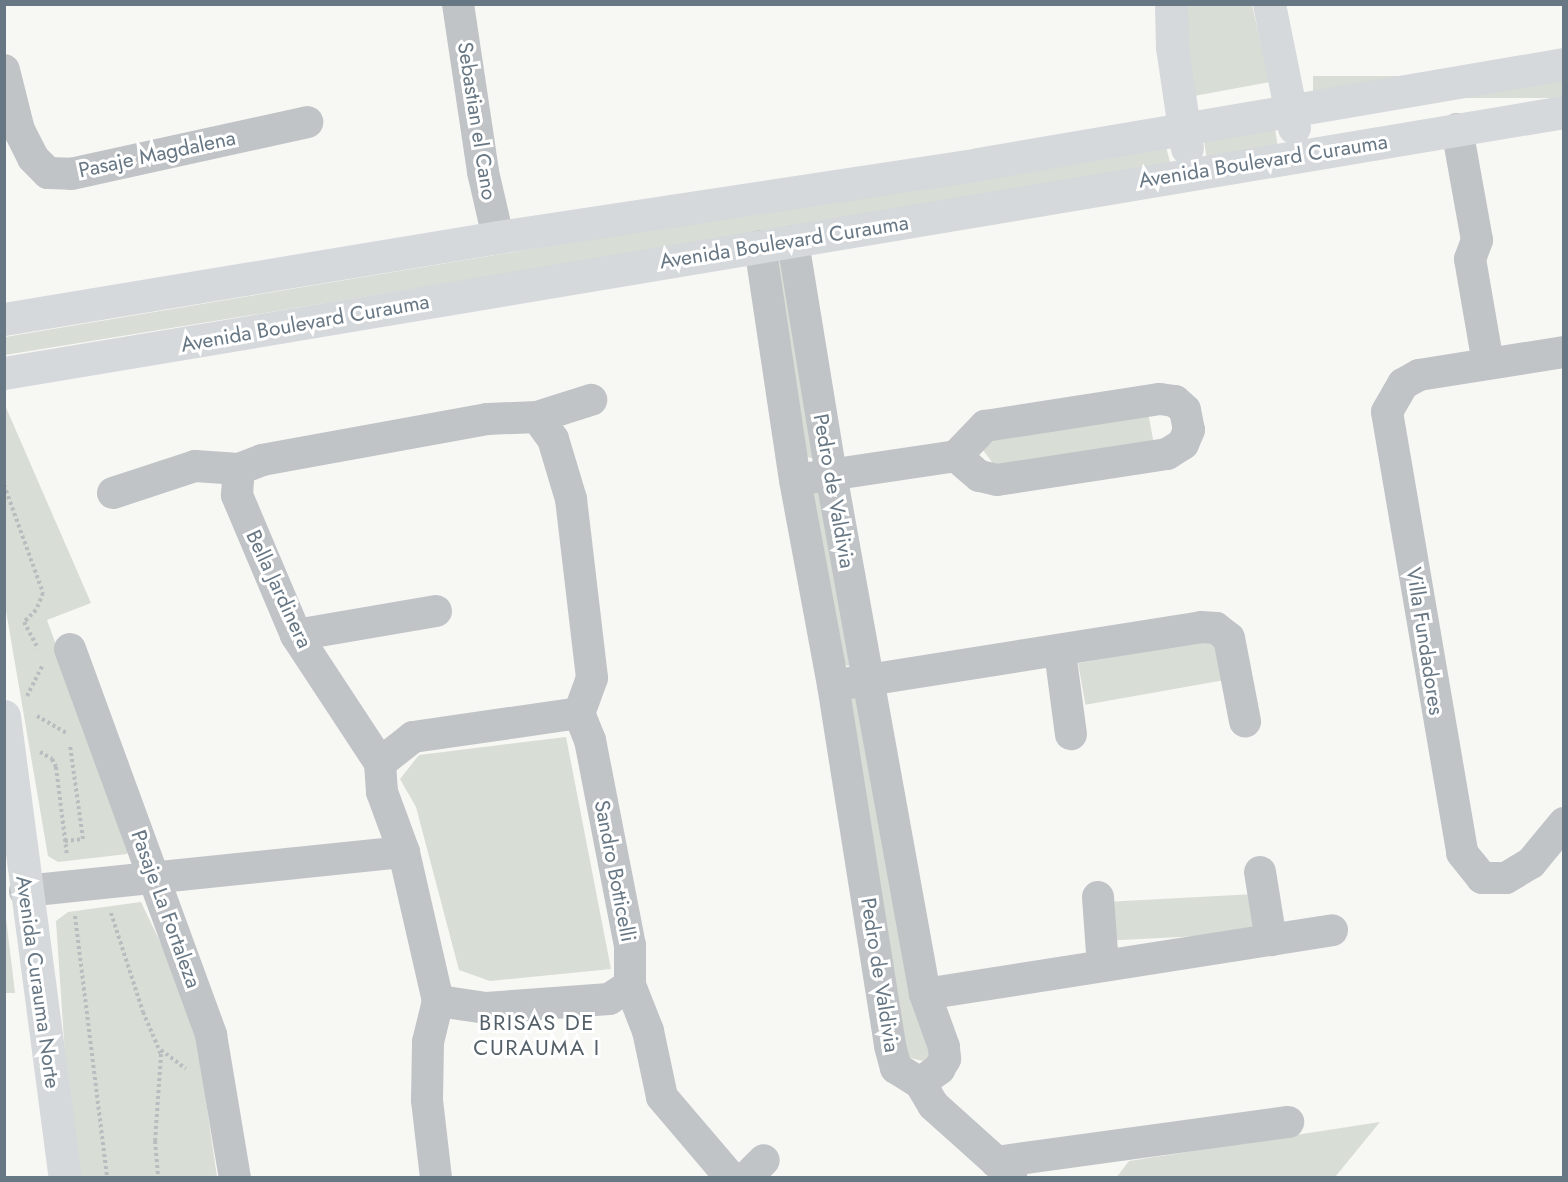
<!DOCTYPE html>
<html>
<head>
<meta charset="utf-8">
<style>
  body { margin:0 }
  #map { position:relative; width:1568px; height:1182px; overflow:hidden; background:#f7f7f4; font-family:Jost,sans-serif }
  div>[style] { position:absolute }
  .green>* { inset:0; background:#d8ddd5; transform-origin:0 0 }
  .path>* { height:4px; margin-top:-2px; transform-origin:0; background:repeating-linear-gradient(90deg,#babdbf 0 3px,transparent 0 6px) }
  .street>* { height:32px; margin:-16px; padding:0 16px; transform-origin:16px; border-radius:16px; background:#c0c4c7 }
  .secondary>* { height:33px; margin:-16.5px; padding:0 16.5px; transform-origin:16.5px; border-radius:16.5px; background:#d5d9dc }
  span { translate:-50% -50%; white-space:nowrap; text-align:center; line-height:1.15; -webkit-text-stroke:6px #fff; paint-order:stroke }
  .street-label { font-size:21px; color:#677784 }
  .neighbourhood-label { font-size:22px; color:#546069; letter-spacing:1.5px }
  .frame { position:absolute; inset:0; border:6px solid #677784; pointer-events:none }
</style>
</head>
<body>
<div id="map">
  <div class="green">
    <div style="clip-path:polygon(1182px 5px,1252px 5px,1270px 82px,1194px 96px)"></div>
    <div style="left:1563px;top:76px;width:22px;height:250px;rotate:90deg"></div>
    <div style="left:1275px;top:129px;width:18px;height:72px;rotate:81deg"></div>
    <div style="clip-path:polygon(1165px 143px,1171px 166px,5px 355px,5px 337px)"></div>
    <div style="clip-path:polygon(787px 257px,815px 457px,811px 458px,805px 456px,771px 260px)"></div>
    <div style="clip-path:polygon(4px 403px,91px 603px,47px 620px,130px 849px,127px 854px,58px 862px,48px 856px,5px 605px)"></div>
    <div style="clip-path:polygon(1148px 412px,1154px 445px,994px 465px,983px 450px,1000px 435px)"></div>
    <div style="clip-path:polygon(820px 482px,852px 665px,848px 666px,844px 665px,810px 486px)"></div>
    <div style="left:1216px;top:639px;width:42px;height:140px;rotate:80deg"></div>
    <div style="clip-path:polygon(854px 689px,934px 1043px,927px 1062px,906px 1057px,845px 694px)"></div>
    <div style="clip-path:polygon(566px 737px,611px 969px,490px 981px,459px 970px,416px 807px,400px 779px,419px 755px)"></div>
    <div style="left:1255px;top:894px;width:39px;height:141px;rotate:87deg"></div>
    <div style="clip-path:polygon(141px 902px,173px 969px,197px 1040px,217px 1177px,81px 1177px,65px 1055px,56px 921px,68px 912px)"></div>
    <div style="clip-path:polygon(5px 910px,15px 993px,5px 993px)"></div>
    <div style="clip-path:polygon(1380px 1122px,1335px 1177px,1116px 1178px,1129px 1161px)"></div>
  </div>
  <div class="path">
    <div style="left:4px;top:485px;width:115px;rotate:70.1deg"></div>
    <div style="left:43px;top:593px;width:18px;rotate:112deg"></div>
    <div style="left:36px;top:610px;width:17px;rotate:135deg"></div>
    <div style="left:24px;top:622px;width:30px;rotate:62deg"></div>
    <div style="left:27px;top:696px;width:34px;rotate:-63deg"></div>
    <div style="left:37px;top:716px;width:34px;rotate:30deg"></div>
    <div style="left:40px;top:752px;width:14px;rotate:30deg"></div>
    <div style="left:52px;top:759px;width:9px;rotate:63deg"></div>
    <div style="left:56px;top:767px;width:89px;rotate:82.9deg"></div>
    <div style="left:65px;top:841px;width:18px;rotate:-6deg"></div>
    <div style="left:83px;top:839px;width:95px;rotate:-97.9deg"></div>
    <div style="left:111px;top:913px;width:104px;rotate:72.1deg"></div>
    <div style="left:143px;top:1012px;width:46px;rotate:66.8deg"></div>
    <div style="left:161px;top:1054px;width:87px;rotate:93.9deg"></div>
    <div style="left:155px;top:1141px;width:37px;rotate:85deg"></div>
    <div style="left:75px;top:916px;width:264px;rotate:83deg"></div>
    <div style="left:161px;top:1050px;width:31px;rotate:37deg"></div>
  </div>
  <div class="street">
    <div style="left:458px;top:4px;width:170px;rotate:81.5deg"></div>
    <div style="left:483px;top:172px;width:67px;rotate:77deg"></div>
    <div style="left:4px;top:70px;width:62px;rotate:76deg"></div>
    <div style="left:19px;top:130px;width:31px;rotate:63deg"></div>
    <div style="left:33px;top:158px;width:21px;rotate:45deg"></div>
    <div style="left:48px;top:173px;width:23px;rotate:2deg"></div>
    <div style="left:71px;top:174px;width:242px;rotate:-12.4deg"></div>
    <div style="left:1457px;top:129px;width:113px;rotate:79.8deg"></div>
    <div style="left:1477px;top:240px;width:20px;rotate:110deg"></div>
    <div style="left:1470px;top:259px;width:106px;rotate:80.2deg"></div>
    <div style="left:760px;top:246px;width:237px;rotate:81.5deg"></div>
    <div style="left:795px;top:480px;width:208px;rotate:79.5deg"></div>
    <div style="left:833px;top:685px;width:365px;rotate:81deg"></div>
    <div style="left:890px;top:1046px;width:23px;rotate:75deg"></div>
    <div style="left:896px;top:1068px;width:28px;rotate:32deg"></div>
    <div style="left:920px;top:1083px;width:24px;rotate:-36deg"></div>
    <div style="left:939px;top:1069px;width:12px;rotate:-59deg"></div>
    <div style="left:945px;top:1059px;width:12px;rotate:-95deg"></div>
    <div style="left:944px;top:1047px;width:56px;rotate:-109.7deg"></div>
    <div style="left:925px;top:994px;width:528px;rotate:-100.25deg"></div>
    <div style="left:831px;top:474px;width:236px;rotate:-99.3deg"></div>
    <div style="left:1564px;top:352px;width:147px;rotate:171deg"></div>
    <div style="left:1419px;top:375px;width:18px;rotate:151deg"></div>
    <div style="left:1403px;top:384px;width:32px;rotate:120deg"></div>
    <div style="left:1387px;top:412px;width:447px;rotate:80.3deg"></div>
    <div style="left:1462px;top:853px;width:32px;rotate:51deg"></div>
    <div style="left:1482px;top:878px;width:24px"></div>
    <div style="left:1506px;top:878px;width:29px;rotate:-31deg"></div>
    <div style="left:1531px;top:863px;width:52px;rotate:-50.5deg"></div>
    <div style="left:537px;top:417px;width:57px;rotate:-17.5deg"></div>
    <div style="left:809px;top:478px;width:149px;rotate:-8.5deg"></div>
    <div style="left:956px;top:456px;width:42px;rotate:-46deg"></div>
    <div style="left:985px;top:426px;width:177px;rotate:-8.8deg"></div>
    <div style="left:1160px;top:399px;width:15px;rotate:8deg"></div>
    <div style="left:1175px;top:401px;width:13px;rotate:42deg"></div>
    <div style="left:1185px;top:410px;width:20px;rotate:79deg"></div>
    <div style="left:1189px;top:430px;width:15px;rotate:113deg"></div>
    <div style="left:1183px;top:444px;width:19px;rotate:148deg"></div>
    <div style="left:1167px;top:454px;width:172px;rotate:171.3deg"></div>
    <div style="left:997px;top:480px;width:18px;rotate:-167deg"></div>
    <div style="left:979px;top:476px;width:30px;rotate:-139deg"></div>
    <div style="left:113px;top:493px;width:86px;rotate:-18.2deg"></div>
    <div style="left:195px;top:466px;width:44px;rotate:3.9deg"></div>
    <div style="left:296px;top:635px;width:142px;rotate:-9.7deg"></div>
    <div style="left:70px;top:649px;width:411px;rotate:69.9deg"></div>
    <div style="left:211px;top:1035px;width:145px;rotate:80.5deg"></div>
    <div style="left:1060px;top:652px;width:83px;rotate:82.4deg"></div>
    <div style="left:849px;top:683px;width:356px;rotate:-9deg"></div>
    <div style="left:1201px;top:627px;width:15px;rotate:4deg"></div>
    <div style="left:1216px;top:628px;width:16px;rotate:38deg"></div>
    <div style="left:1229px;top:638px;width:85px;rotate:79.1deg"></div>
    <div style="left:579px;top:713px;width:29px;rotate:68deg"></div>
    <div style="left:590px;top:740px;width:209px;rotate:79deg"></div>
    <div style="left:630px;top:945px;width:40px;rotate:90deg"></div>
    <div style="left:630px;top:985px;width:25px;rotate:146deg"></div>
    <div style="left:609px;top:999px;width:123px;rotate:175.8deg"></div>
    <div style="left:486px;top:1008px;width:49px;rotate:-171.7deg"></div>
    <div style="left:438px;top:1001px;width:153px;rotate:-102.9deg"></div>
    <div style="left:404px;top:852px;width:64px;rotate:-110.1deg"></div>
    <div style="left:382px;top:792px;width:29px;rotate:-94deg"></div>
    <div style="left:380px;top:763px;width:42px;rotate:-38.2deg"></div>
    <div style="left:413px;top:737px;width:168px;rotate:-8.2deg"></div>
    <div style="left:380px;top:763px;width:153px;rotate:-123.3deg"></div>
    <div style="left:296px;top:635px;width:152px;rotate:-112.9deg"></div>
    <div style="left:237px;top:495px;width:26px;rotate:-86deg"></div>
    <div style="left:239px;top:469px;width:25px;rotate:-21deg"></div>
    <div style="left:262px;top:460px;width:229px;rotate:-10.3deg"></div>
    <div style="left:487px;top:419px;width:50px;rotate:-2.3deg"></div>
    <div style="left:537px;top:417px;width:27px;rotate:54deg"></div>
    <div style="left:553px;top:439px;width:63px;rotate:73.3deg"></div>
    <div style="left:571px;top:499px;width:180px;rotate:83.3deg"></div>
    <div style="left:592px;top:678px;width:37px;rotate:110deg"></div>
    <div style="left:1260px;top:872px;width:69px;rotate:80.8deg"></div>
    <div style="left:25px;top:891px;width:381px;rotate:-5.9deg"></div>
    <div style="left:1098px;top:897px;width:69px;rotate:85.9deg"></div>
    <div style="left:630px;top:985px;width:49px;rotate:68.6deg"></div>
    <div style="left:648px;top:1031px;width:67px;rotate:78deg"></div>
    <div style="left:662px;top:1097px;width:106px;rotate:49.6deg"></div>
    <div style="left:925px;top:994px;width:412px;rotate:-8.9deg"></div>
    <div style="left:920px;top:1083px;width:26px;rotate:59deg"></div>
    <div style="left:933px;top:1105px;width:105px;rotate:41.9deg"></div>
    <div style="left:996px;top:1162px;width:295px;rotate:-7.8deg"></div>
    <div style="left:436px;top:1178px;width:79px;rotate:-96.6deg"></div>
    <div style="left:427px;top:1100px;width:58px;rotate:-89deg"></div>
    <div style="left:428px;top:1042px;width:42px;rotate:-76.3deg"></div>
    <div style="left:746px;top:1178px;width:25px;rotate:-45deg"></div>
  </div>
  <div class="secondary">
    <div style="left:1171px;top:4px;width:43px;rotate:88.7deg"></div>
    <div style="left:1172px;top:47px;width:102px;rotate:81.6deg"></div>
    <div style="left:1269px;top:4px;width:126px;rotate:78.6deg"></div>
    <div style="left:4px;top:319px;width:501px;rotate:-9.42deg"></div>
    <div style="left:498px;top:237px;width:486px;rotate:-8.6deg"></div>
    <div style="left:978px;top:164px;width:594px;rotate:-9.68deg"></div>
    <div style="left:4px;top:373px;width:1582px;rotate:-9.5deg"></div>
    <div style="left:4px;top:716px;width:466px;rotate:82.5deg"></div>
  </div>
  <div class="street-label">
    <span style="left:477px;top:121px;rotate:81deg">Sebastian el Cano</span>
    <span style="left:157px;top:154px;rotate:-12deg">Pasaje Magdalena</span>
    <span style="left:1263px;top:161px;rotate:-9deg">Avenida Boulevard Curauma</span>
    <span style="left:784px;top:242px;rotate:-9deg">Avenida Boulevard Curauma</span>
    <span style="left:305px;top:323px;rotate:-10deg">Avenida Boulevard Curauma</span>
    <span style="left:834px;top:491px;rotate:80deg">Pedro de Valdivia</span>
    <span style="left:279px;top:589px;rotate:65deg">Bella Jardinera</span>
    <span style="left:1425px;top:641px;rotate:81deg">Villa Fundadores</span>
    <span style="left:615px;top:871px;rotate:79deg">Sandro Botticelli</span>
    <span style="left:166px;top:909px;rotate:70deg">Pasaje La Fortaleza</span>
    <span style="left:880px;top:975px;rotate:81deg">Pedro de Valdivia</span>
    <span style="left:38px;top:982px;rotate:82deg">Avenida Curauma Norte</span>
  </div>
  <div class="neighbourhood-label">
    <span style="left:537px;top:1035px">BRISAS DE<br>CURAUMA I</span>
  </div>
  <div class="frame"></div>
</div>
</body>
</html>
